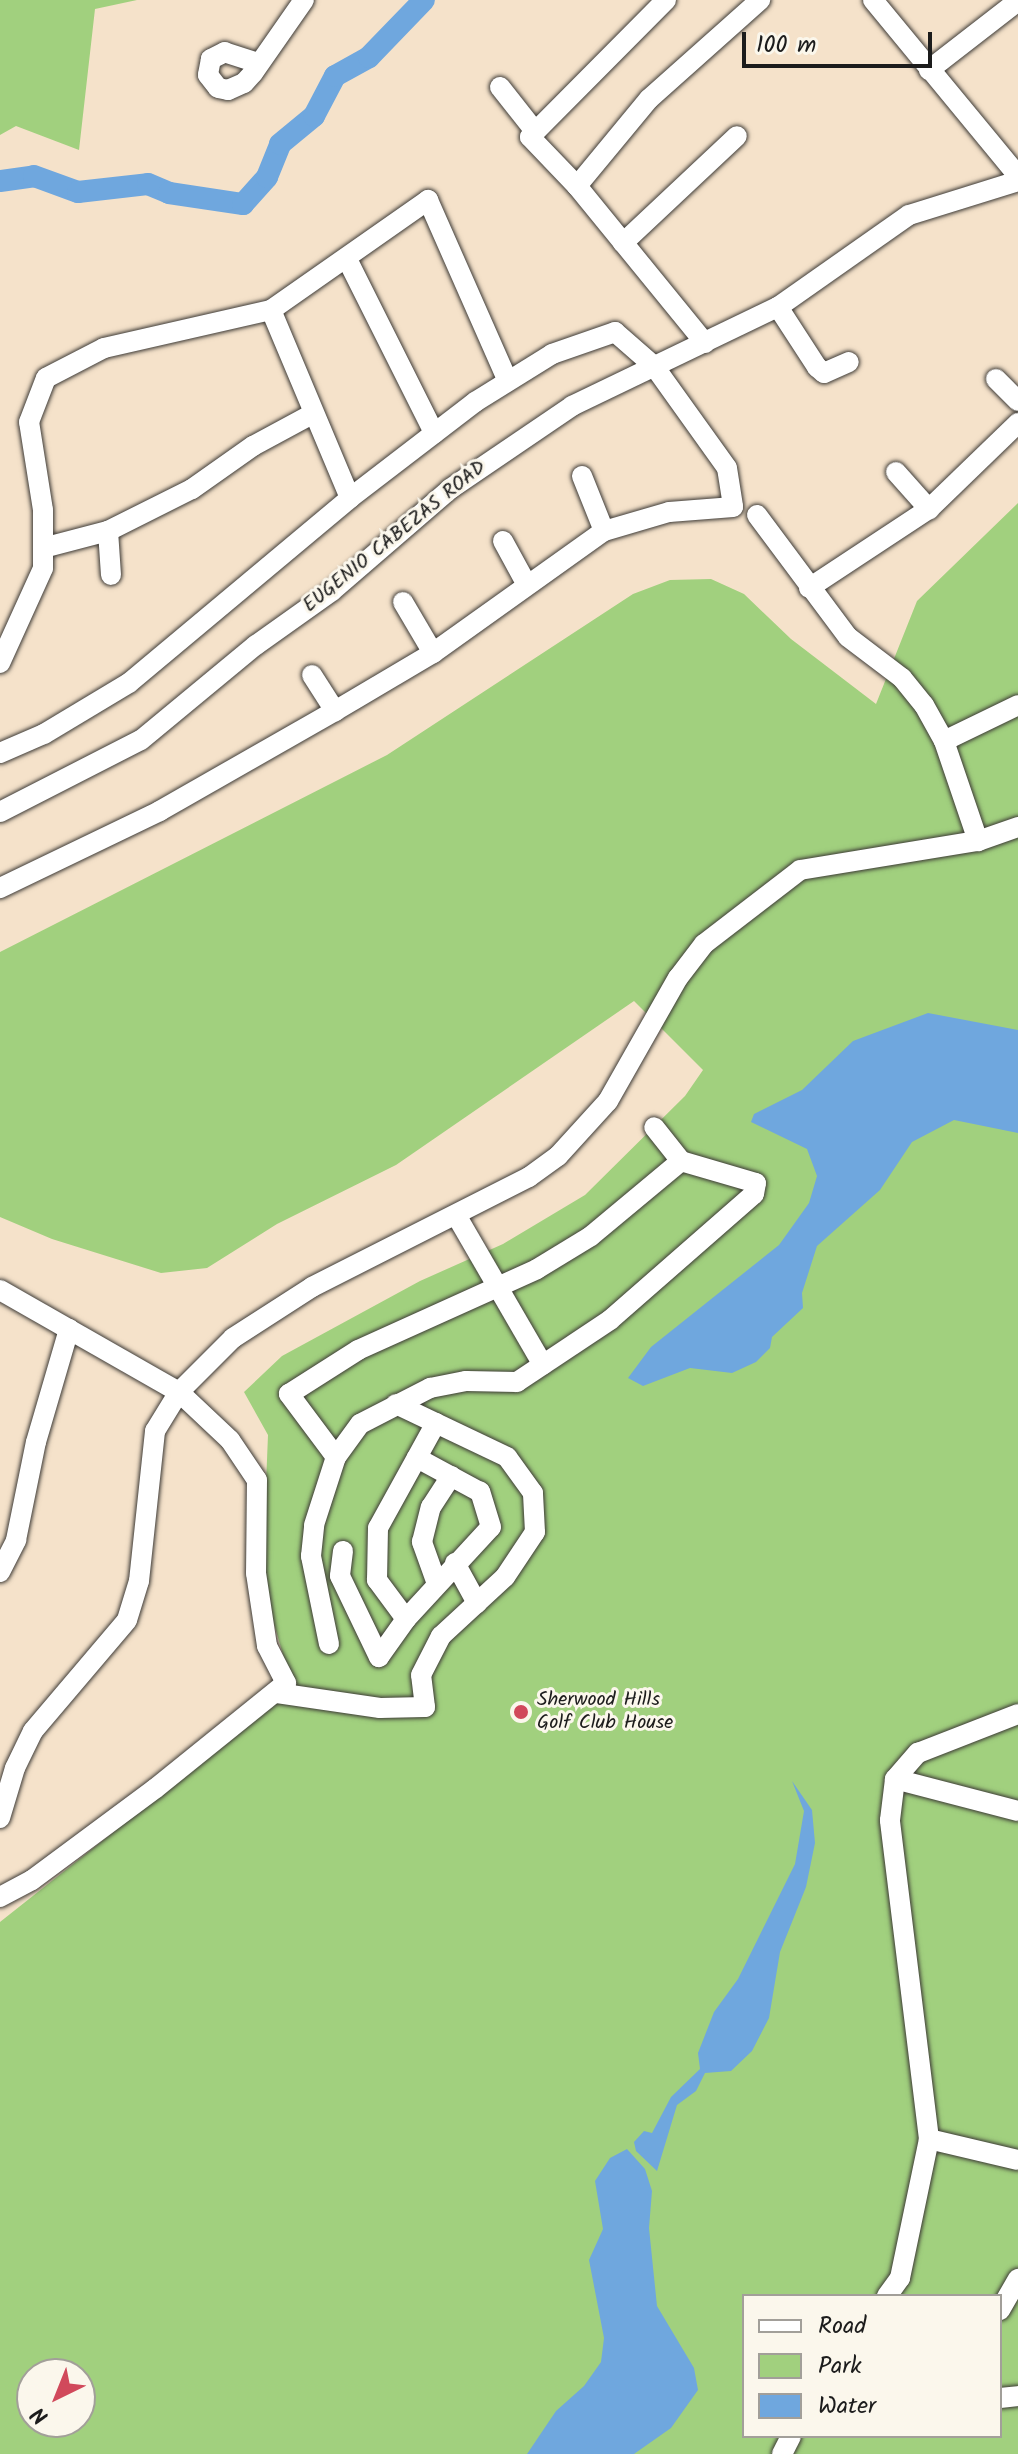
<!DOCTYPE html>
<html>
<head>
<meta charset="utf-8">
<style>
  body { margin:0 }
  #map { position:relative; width:1018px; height:2454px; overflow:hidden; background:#f5e2ca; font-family:Kalam,sans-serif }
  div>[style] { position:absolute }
  .green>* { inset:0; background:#a1d07e }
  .water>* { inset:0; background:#6fa7de }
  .river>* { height:22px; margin:-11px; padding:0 11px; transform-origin:11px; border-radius:11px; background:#6fa7de }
  .roads { filter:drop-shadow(0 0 2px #3d3a36) drop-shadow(0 0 2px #3d3a36) }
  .minor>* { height:20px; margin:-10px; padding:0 10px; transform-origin:10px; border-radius:10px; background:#fff }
  .dots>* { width:22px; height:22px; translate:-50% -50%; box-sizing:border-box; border:4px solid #fbf7ec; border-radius:50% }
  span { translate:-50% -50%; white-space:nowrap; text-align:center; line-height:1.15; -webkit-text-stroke:6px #fbf7ec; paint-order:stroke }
  .street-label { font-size:20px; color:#1c1c1c }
  .poi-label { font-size:20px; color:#1c1c1c }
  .left { translate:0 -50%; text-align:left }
  .legend { position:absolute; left:742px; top:2294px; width:260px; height:144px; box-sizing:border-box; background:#fbf7ec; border:2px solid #a29f99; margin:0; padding:10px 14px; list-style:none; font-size:24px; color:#1c1c1c }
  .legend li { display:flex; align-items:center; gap:16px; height:40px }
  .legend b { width:40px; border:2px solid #a29f99 }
  .north { position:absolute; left:16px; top:2358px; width:80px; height:80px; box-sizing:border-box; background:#fbf7ec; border:2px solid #a29f99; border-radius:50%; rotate:223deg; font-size:22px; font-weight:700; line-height:32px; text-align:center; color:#1c1c1c }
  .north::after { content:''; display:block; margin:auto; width:28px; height:36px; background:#d1495b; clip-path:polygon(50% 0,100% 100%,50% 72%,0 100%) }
  .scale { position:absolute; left:742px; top:32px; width:190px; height:36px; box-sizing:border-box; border:4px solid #1c1c1c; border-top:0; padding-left:10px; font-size:24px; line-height:28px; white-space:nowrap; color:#1c1c1c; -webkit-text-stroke:6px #fbf7ec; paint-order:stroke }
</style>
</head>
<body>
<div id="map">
  <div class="green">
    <div style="clip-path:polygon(0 0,137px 0,95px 9px,79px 150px,16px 126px,0 135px)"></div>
    <div style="clip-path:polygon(evenodd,1018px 503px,1018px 2454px,0 2454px,0 1922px,279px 1701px,289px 1675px,262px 1583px,268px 1435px,244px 1392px,282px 1356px,420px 1281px,503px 1244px,585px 1195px,685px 1096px,703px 1070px,634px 1001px,396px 1165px,277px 1224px,207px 1268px,161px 1273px,52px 1239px,0 1217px,0 952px,387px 755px,633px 594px,670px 580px,711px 579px,744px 594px,791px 639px,876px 704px,917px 601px,1018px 503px,744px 2296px,1000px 2296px,1000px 2436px,744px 2436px,744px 2296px,1018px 503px,32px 2374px,80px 2374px,80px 2422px,32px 2422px,32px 2374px)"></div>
  </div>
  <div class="water">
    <div style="clip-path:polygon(928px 1013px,1018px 1030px,1018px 1133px,954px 1120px,912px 1142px,880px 1190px,817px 1246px,802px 1293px,803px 1308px,772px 1337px,770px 1348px,756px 1362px,732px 1373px,690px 1368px,643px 1386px,628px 1378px,651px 1347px,779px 1245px,809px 1203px,817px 1176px,807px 1149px,751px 1122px,754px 1114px,802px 1090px,853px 1041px)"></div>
    <div style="clip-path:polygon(792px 1781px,812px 1810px,815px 1843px,806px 1887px,780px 1952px,769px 2018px,752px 2051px,731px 2071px,705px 2073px,696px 2091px,677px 2105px,657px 2171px,636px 2151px,634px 2142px,644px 2131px,652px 2133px,671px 2097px,700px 2069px,698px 2053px,714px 2012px,738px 1979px,795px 1864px,804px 1811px)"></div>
    <div style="clip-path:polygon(627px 2149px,645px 2169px,652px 2191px,649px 2228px,657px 2306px,694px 2368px,698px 2390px,671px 2428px,634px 2454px,527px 2454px,556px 2411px,584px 2386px,601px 2362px,604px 2338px,589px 2260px,603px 2229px,595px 2181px,610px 2158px)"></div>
  </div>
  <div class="river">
    <div style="left:0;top:181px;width:34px;rotate:-8deg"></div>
    <div style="left:34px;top:176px;width:47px;rotate:20deg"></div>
    <div style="left:78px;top:192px;width:70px;rotate:-6.5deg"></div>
    <div style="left:148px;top:184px;width:23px;rotate:23deg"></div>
    <div style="left:169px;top:193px;width:75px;rotate:8.5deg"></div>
    <div style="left:243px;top:204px;width:36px;rotate:-48deg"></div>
    <div style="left:267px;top:177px;width:35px;rotate:-68deg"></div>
    <div style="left:280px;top:144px;width:44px;rotate:-39.5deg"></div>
    <div style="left:314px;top:116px;width:45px;rotate:-62.3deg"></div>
    <div style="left:335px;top:76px;width:39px;rotate:-29deg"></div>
    <div style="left:369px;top:57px;width:79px;rotate:-46deg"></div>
  </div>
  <div class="roads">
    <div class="minor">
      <div style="left:873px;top:0;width:228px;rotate:50.5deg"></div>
      <div style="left:258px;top:63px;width:35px;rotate:-162deg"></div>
      <div style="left:225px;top:52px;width:16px;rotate:153deg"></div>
      <div style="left:211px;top:59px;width:16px;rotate:101deg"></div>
      <div style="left:208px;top:75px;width:16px;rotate:52deg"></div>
      <div style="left:218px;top:88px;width:10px;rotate:11deg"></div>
      <div style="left:228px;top:90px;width:17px;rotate:-24deg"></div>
      <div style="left:244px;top:83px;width:13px;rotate:-48deg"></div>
      <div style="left:253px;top:73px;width:89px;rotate:-55.1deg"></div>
      <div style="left:929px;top:70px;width:113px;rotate:-37.8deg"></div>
      <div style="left:500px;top:87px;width:55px;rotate:51.7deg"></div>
      <div style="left:577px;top:186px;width:68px;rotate:-133.8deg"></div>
      <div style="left:530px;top:137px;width:193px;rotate:-45.2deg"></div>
      <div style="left:623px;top:243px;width:156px;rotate:-43.2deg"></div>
      <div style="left:347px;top:259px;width:195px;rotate:63.4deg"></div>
      <div style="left:778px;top:307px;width:72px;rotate:57deg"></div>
      <div style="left:817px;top:367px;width:9px;rotate:41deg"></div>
      <div style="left:824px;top:373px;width:27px;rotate:-24deg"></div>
      <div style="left:271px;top:310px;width:204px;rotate:67.2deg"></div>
      <div style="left:705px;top:343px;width:203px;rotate:-129.2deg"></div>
      <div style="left:577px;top:186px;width:113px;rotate:-50.4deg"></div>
      <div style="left:649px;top:99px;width:149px;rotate:-41.7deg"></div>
      <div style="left:996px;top:379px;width:31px;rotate:45deg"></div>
      <div style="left:896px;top:472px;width:50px;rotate:48.3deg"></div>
      <div style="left:582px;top:476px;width:59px;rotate:68.2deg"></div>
      <div style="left:757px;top:515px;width:152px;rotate:53.3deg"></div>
      <div style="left:848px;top:637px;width:68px;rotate:37.2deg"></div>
      <div style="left:902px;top:678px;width:35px;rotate:51deg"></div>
      <div style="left:924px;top:705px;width:41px;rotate:60.9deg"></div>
      <div style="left:944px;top:741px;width:106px;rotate:71.2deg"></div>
      <div style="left:108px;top:531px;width:44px;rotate:86.1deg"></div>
      <div style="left:503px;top:541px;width:50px;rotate:61.4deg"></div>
      <div style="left:43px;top:548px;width:67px;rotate:-14.7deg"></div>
      <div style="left:108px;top:531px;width:94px;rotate:-26.6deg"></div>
      <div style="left:192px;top:489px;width:75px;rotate:-35.2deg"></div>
      <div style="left:253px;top:446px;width:69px;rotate:-28.4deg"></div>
      <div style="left:809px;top:588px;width:144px;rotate:-33.4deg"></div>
      <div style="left:929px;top:509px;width:124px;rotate:-44deg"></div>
      <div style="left:403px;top:602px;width:59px;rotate:59.5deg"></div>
      <div style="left:0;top:663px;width:104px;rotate:-65.6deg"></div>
      <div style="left:43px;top:568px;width:58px;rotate:-90deg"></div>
      <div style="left:43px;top:510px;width:89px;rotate:-99deg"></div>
      <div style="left:29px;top:422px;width:47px;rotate:-68.9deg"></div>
      <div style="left:46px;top:378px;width:65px;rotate:-27.3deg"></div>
      <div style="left:104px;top:348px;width:171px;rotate:-12.8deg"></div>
      <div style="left:271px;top:310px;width:192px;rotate:-35deg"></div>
      <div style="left:428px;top:200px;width:198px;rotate:66.2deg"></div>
      <div style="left:312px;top:675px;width:43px;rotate:57.4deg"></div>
      <div style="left:944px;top:741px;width:82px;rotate:-25.9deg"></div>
      <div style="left:0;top:753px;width:48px;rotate:-23.4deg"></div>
      <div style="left:44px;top:734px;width:99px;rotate:-31deg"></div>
      <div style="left:129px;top:683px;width:288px;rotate:-39.9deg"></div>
      <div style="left:350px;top:498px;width:158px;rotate:-37.5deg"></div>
      <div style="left:475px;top:402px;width:91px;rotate:-31.9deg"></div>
      <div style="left:552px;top:354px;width:67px;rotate:-19.2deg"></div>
      <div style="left:615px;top:332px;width:52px;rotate:41.1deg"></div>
      <div style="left:654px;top:366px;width:125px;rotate:54.4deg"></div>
      <div style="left:727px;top:468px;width:39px;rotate:81deg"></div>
      <div style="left:733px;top:507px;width:64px;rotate:175.5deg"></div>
      <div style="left:669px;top:512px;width:68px;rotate:163.7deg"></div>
      <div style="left:604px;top:531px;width:210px;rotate:144.5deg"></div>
      <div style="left:433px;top:653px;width:114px;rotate:149.4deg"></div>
      <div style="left:335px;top:711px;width:202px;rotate:150.3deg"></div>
      <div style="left:160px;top:811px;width:178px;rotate:154.3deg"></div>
      <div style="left:0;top:812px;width:158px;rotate:-27.1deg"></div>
      <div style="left:141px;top:740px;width:149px;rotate:-39.6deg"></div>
      <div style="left:256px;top:645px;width:93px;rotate:-35.4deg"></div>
      <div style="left:332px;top:591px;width:156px;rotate:-40.8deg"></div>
      <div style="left:450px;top:489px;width:148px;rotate:-34.2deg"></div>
      <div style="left:572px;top:406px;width:229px;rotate:-25.7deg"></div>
      <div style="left:778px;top:307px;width:160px;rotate:-35.1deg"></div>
      <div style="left:909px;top:215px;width:114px;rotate:-17.3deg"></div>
      <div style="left:456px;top:1215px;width:173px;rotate:59.9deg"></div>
      <div style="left:0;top:1290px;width:206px;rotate:29.7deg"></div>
      <div style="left:179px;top:1392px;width:70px;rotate:43.3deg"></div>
      <div style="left:230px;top:1440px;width:48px;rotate:56deg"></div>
      <div style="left:257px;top:1480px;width:93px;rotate:90.6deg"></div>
      <div style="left:256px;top:1573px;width:74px;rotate:81.4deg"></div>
      <div style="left:267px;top:1646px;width:42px;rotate:62.8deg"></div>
      <div style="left:336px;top:1457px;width:79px;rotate:-126.7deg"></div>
      <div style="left:289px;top:1394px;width:82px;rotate:-32.5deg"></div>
      <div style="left:358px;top:1350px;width:196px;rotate:-24.3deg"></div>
      <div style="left:537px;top:1269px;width:63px;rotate:-31.4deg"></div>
      <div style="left:591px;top:1236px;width:117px;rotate:-39.8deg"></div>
      <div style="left:343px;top:1551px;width:25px;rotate:97deg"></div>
      <div style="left:340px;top:1576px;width:90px;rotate:64.3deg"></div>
      <div style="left:379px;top:1657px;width:47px;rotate:-54.6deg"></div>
      <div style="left:406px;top:1619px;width:125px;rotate:-47.3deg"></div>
      <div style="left:491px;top:1527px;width:37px;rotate:-107deg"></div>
      <div style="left:480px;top:1492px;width:72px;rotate:-151.6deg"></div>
      <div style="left:455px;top:1563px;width:46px;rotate:61.2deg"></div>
      <div style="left:0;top:1572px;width:36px;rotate:-63deg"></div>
      <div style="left:16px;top:1540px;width:100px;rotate:-78.5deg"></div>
      <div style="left:36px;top:1442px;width:118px;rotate:-73.7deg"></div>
      <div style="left:437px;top:1584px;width:45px;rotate:-109.7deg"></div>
      <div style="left:422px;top:1542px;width:36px;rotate:-76deg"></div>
      <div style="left:431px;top:1507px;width:37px;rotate:-57deg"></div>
      <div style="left:406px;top:1619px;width:49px;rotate:-126.6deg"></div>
      <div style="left:377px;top:1580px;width:52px;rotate:-88.9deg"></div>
      <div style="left:378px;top:1528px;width:120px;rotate:-61.1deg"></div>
      <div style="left:329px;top:1644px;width:90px;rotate:-101.6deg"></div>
      <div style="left:311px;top:1556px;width:31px;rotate:-84deg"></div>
      <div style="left:314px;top:1525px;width:71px;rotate:-72.1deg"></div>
      <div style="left:336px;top:1457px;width:41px;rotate:-54deg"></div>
      <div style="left:360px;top:1424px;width:79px;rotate:-27.2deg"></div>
      <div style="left:430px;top:1388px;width:37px;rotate:-11deg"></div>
      <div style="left:466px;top:1381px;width:51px;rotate:1.1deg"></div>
      <div style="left:517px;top:1382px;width:112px;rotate:-33.7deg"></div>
      <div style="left:610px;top:1320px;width:191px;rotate:-41.2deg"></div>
      <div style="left:754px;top:1194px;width:11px;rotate:-80deg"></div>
      <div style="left:756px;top:1183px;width:78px;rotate:-163.7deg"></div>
      <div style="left:681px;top:1161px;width:43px;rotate:-128.5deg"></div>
      <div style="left:277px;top:1693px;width:104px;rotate:8.3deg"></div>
      <div style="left:380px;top:1708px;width:45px;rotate:-1.3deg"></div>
      <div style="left:425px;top:1707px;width:32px;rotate:-97deg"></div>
      <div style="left:421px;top:1675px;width:44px;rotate:-62.9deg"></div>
      <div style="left:441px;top:1636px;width:87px;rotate:-42.7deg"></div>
      <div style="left:505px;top:1577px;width:54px;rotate:-56.3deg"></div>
      <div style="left:535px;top:1532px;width:39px;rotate:-93deg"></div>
      <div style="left:533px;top:1493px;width:44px;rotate:-125.8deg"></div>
      <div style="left:507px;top:1457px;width:123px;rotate:-154.5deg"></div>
      <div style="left:895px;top:1779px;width:127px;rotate:14.6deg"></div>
      <div style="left:0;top:1818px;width:52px;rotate:-73.3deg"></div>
      <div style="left:15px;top:1768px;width:41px;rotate:-64.1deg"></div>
      <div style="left:33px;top:1731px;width:145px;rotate:-49.7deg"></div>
      <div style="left:127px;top:1620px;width:41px;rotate:-72.9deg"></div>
      <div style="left:139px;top:1581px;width:151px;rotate:-83.9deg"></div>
      <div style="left:155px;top:1431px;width:46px;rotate:-58.4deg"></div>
      <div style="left:179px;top:1392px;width:76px;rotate:-45deg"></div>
      <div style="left:233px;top:1338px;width:94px;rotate:-32.8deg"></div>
      <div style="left:312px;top:1287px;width:243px;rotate:-26.9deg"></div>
      <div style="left:529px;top:1177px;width:36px;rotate:-36deg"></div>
      <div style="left:558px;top:1156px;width:74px;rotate:-47.7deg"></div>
      <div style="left:608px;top:1101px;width:142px;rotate:-60.4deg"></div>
      <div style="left:678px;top:978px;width:43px;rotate:-52.6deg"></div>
      <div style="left:704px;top:944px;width:121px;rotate:-37.6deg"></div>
      <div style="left:800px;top:870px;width:180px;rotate:-9.3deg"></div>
      <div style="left:978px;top:841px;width:42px;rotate:-19.3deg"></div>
      <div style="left:0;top:1897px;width:36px;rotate:-28deg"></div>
      <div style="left:32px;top:1880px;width:154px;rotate:-36.6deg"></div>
      <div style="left:156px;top:1788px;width:167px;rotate:-38.9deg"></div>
      <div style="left:929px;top:2139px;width:91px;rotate:13.3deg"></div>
      <div style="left:887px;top:2296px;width:22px;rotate:-54deg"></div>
      <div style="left:900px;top:2278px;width:142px;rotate:-78.2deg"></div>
      <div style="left:929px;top:2139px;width:321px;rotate:-97deg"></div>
      <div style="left:890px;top:1820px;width:41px;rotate:-83deg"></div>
      <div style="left:895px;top:1779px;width:35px;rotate:-49deg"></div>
      <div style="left:918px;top:1753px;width:107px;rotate:-21.3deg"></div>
      <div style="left:1000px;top:2310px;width:36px;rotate:-60deg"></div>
      <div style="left:1000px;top:2398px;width:18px;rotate:-6deg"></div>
      <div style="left:782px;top:2454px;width:20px;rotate:-63deg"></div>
    </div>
  </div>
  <div class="dots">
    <div style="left:521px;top:1712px;background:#d1495b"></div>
  </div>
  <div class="street-label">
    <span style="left:395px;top:537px;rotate:-39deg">EUGENIO CABEZAS ROAD</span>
  </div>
  <div class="poi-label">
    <span class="left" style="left:537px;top:1712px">Sherwood Hills<br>Golf Club House</span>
  </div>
  <ul class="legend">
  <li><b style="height:10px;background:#fff"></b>Road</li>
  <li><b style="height:22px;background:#a1d07e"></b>Park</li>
  <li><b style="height:22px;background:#6fa7de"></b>Water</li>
  </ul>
  <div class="north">N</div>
  <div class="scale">100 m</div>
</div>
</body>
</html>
